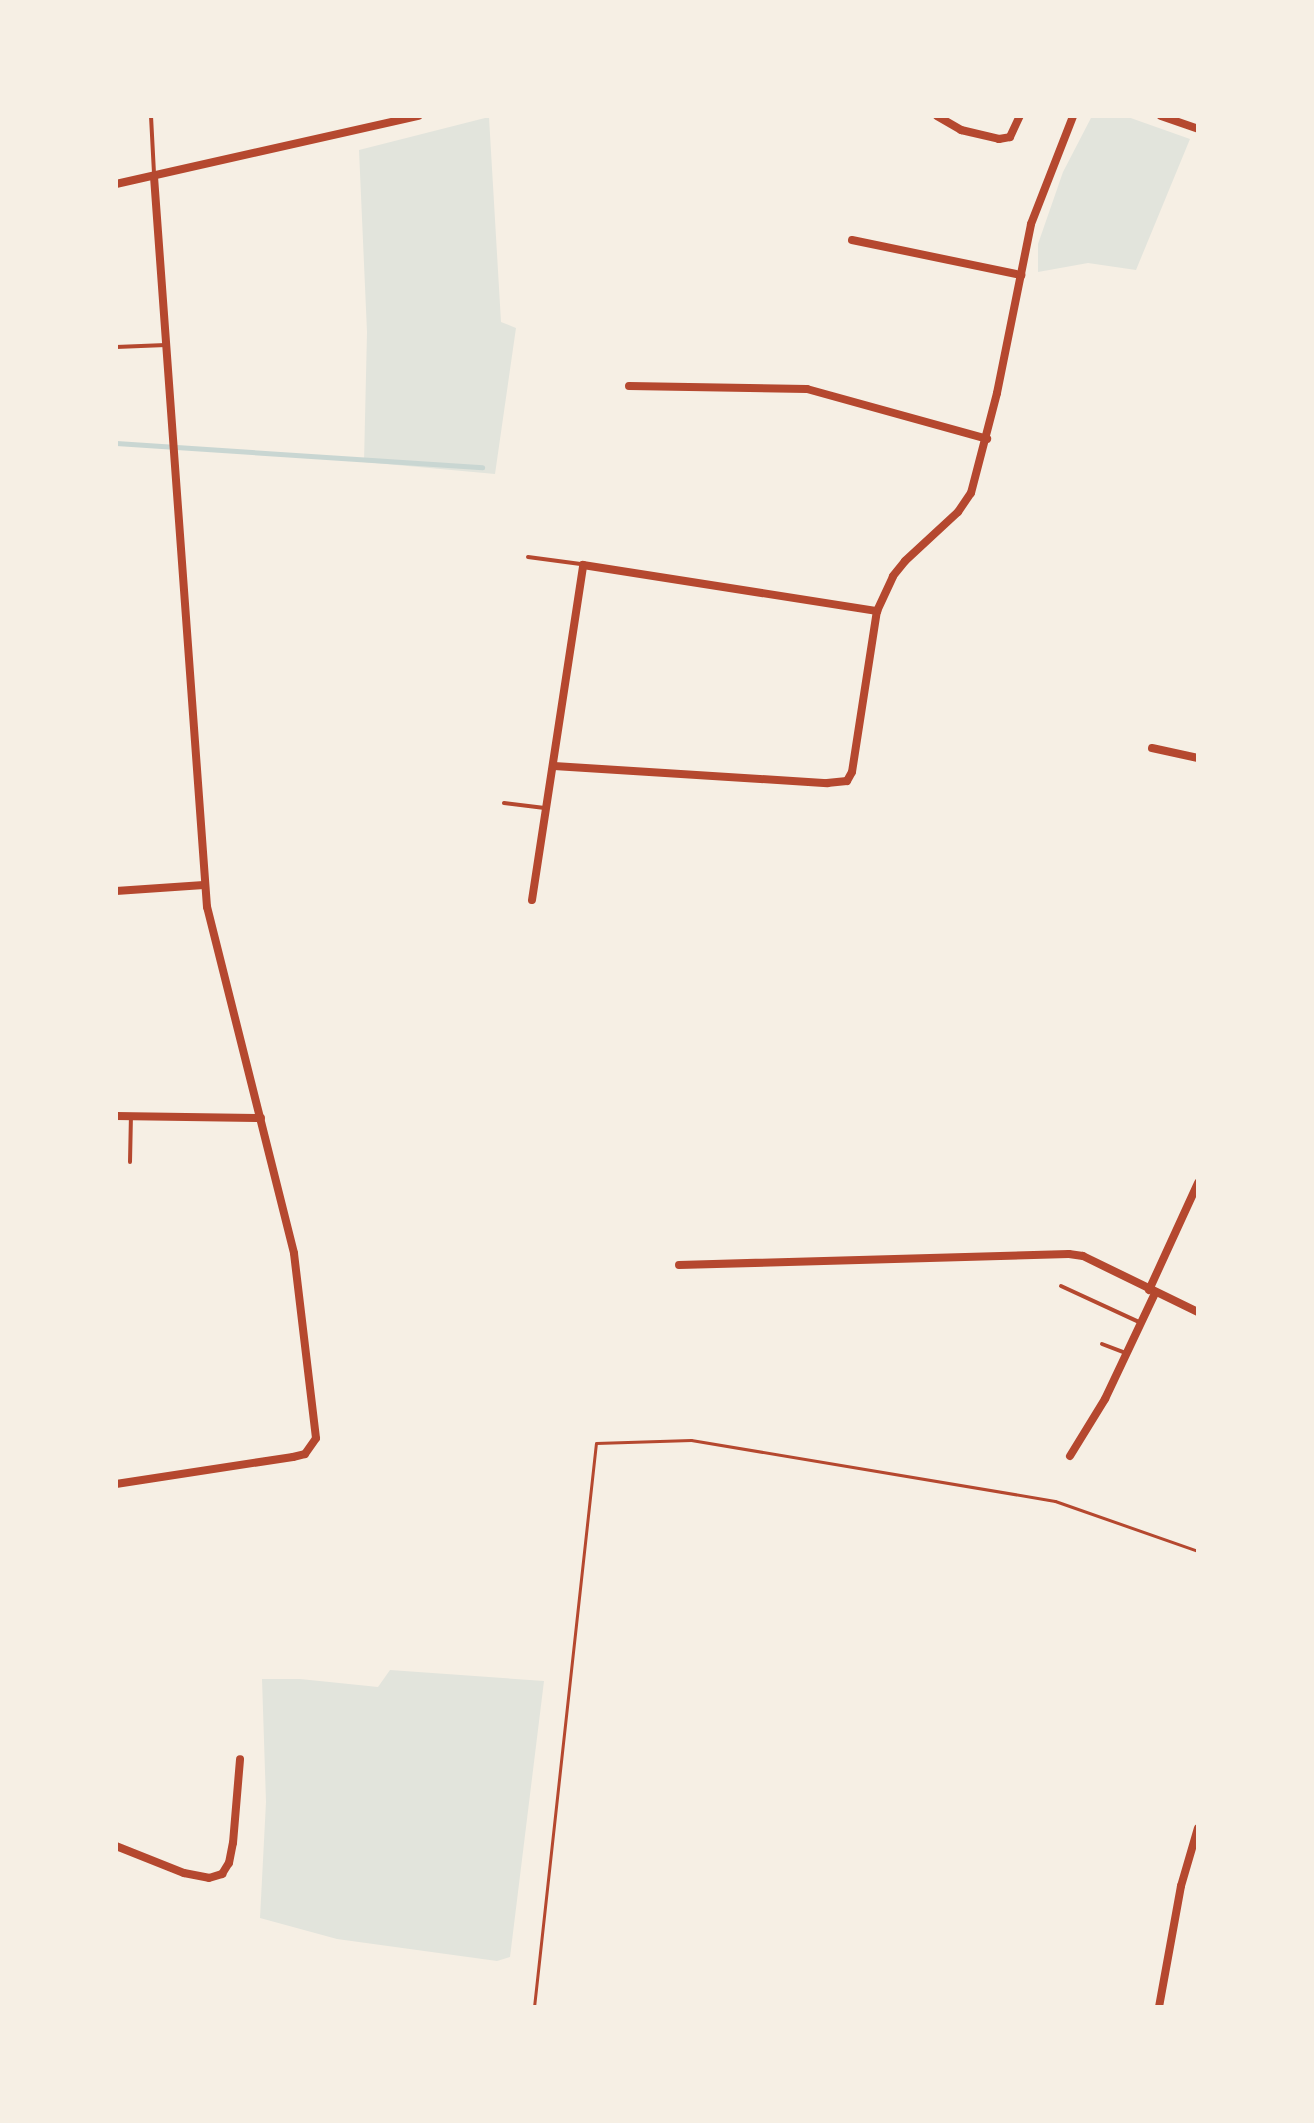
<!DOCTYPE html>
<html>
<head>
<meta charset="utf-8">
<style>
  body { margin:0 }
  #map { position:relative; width:1314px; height:2123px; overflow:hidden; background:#f6efe4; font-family:Mulish,sans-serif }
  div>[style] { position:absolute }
  .green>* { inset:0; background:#e2e4dc }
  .stream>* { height:5px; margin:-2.5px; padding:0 2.5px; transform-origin:2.5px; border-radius:2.5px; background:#c9d6d2 }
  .path>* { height:3px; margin:-1.5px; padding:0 1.5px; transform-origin:1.5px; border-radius:1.5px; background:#b5482f }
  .service>* { height:4px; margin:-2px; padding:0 2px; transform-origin:2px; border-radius:2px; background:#b5482f }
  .minor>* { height:8px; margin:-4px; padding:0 4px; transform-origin:4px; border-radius:4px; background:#b5482f }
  span { translate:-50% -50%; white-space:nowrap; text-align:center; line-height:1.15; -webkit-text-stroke:7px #f6efe4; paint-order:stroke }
  .frame { position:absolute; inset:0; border:118px solid #f6efe4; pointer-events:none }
</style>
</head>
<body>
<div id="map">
  <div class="green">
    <div style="clip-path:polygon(1092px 116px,1125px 116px,1190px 139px,1136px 270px,1088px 263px,1038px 272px,1038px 244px,1063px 172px)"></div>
    <div style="clip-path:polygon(489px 117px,501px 322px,516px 328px,495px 474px,364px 462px,367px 332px,359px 150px)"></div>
    <div style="clip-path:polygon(390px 1670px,544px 1681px,510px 1957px,497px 1961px,337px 1939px,260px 1918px,266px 1802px,262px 1679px,300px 1679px,378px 1687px)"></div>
  </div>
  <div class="stream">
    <div style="left:116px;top:443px;width:367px;rotate:3.8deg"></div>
  </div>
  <div class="path">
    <div style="left:534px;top:2007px;width:567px;rotate:-83.73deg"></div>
    <div style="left:596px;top:1443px;width:95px;rotate:-1.8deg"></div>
    <div style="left:691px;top:1440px;width:369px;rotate:9.5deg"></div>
    <div style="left:1055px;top:1501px;width:151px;rotate:19.3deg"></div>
  </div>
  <div class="service">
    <div style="left:151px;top:116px;width:57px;rotate:87deg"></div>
    <div style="left:116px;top:347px;width:50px;rotate:-2.3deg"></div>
    <div style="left:528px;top:557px;width:53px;rotate:7.5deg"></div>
    <div style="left:504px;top:803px;width:41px;rotate:7deg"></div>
    <div style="left:130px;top:1162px;width:46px;rotate:-88.8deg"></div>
    <div style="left:1061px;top:1286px;width:88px;rotate:24.8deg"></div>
    <div style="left:1102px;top:1344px;width:25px;rotate:21deg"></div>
  </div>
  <div class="minor">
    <div style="left:937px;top:116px;width:28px;rotate:30deg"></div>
    <div style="left:961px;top:130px;width:39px;rotate:13deg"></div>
    <div style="left:999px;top:139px;width:11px;rotate:-10deg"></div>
    <div style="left:1010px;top:137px;width:23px;rotate:-65deg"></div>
    <div style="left:1161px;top:116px;width:39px;rotate:19deg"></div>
    <div style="left:116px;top:184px;width:310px;rotate:-12.7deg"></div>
    <div style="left:852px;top:240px;width:173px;rotate:11.7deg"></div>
    <div style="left:629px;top:386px;width:178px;rotate:1deg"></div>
    <div style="left:807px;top:389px;width:187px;rotate:15.5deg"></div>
    <div style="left:1152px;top:748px;width:47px;rotate:12.3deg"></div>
    <div style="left:554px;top:766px;width:274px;rotate:3.6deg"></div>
    <div style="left:827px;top:783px;width:20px;rotate:-6deg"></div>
    <div style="left:847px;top:781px;width:10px;rotate:-61deg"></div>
    <div style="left:852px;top:772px;width:163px;rotate:-81.2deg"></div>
    <div style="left:877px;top:611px;width:38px;rotate:-65deg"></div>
    <div style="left:893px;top:576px;width:19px;rotate:-51deg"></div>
    <div style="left:905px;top:561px;width:72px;rotate:-42.8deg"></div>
    <div style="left:958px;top:512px;width:23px;rotate:-56deg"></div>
    <div style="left:971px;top:493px;width:103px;rotate:-75.4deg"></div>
    <div style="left:997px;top:393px;width:172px;rotate:-78.6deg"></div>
    <div style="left:1031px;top:224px;width:116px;rotate:-68.7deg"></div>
    <div style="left:116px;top:891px;width:88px;rotate:-3.9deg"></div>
    <div style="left:532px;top:900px;width:339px;rotate:-81.3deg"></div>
    <div style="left:583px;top:565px;width:298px;rotate:8.9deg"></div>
    <div style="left:116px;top:1116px;width:145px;rotate:0.8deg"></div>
    <div style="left:679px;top:1265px;width:390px;rotate:-1.6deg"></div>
    <div style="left:1069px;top:1254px;width:14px;rotate:8deg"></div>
    <div style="left:1083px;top:1256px;width:128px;rotate:26deg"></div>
    <div style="left:1149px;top:1290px;width:118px;rotate:-65.4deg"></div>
    <div style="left:1070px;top:1456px;width:67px;rotate:-58.4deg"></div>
    <div style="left:1105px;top:1399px;width:117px;rotate:-64.7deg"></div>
    <div style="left:116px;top:1484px;width:179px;rotate:-8.7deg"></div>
    <div style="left:293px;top:1457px;width:12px;rotate:-14deg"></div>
    <div style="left:305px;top:1454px;width:19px;rotate:-55deg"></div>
    <div style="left:316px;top:1438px;width:186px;rotate:-96.8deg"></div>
    <div style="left:294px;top:1253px;width:357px;rotate:-104.1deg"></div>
    <div style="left:207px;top:907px;width:733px;rotate:-94.15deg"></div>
    <div style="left:116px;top:1846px;width:73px;rotate:21.7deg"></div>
    <div style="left:184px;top:1873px;width:25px;rotate:11deg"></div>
    <div style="left:209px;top:1878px;width:14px;rotate:-17deg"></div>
    <div style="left:222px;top:1874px;width:13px;rotate:-58deg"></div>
    <div style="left:229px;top:1863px;width:20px;rotate:-79deg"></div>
    <div style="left:233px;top:1843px;width:84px;rotate:-85.2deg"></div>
    <div style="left:1159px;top:2007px;width:123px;rotate:-79.7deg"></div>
    <div style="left:1181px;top:1886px;width:60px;rotate:-73.7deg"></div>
  </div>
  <div class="frame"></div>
</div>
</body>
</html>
